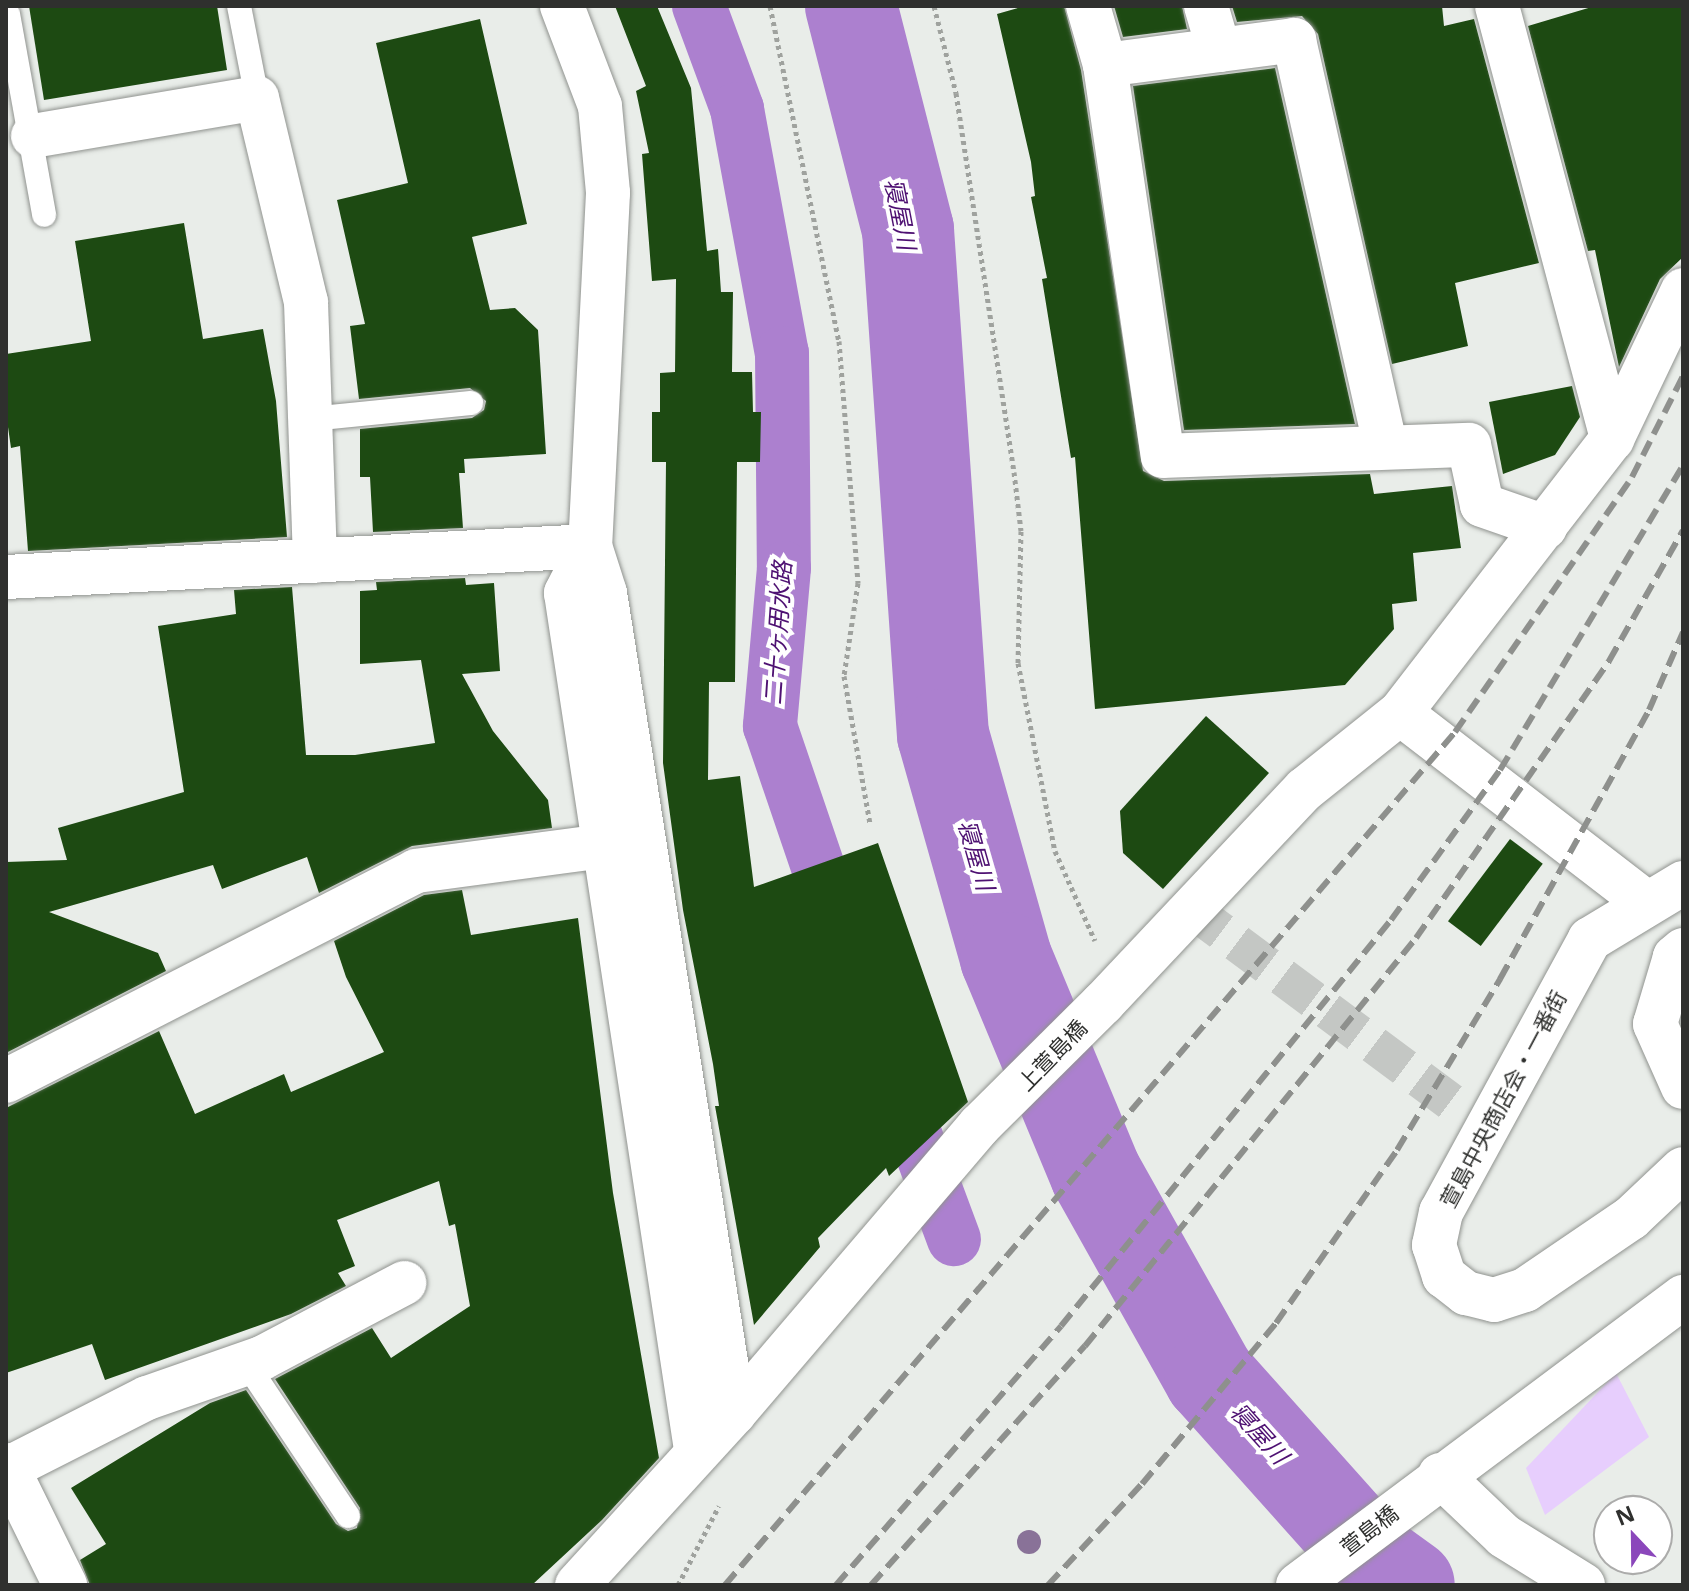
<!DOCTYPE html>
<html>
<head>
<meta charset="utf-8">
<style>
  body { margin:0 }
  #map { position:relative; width:1689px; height:1591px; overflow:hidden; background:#e9ede9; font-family:"Open Sans","Noto Sans JP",sans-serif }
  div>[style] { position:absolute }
  .green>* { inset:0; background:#e7cefd }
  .canal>* { height:54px; margin:-27px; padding:0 27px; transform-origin:27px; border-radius:27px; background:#ac80cf }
  .river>* { height:92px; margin:-46px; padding:0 46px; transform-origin:46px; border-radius:46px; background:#ac80cf }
  .building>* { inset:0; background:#1d4a12; transform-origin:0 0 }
  .pedestrian-tunnel>* { height:38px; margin-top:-19px; transform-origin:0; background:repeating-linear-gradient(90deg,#c4c7c4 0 38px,transparent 0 57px) }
  .path>* { height:5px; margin-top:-2.5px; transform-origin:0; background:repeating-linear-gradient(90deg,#9fa29e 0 4px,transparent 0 8px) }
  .roads { filter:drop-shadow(0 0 2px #90938f) drop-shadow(0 0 2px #90938f) }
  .service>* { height:24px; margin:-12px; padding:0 12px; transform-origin:12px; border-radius:12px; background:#fff }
  .minor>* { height:44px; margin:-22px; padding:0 22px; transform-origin:22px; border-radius:22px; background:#fff }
  .tertiary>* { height:44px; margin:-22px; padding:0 22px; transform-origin:22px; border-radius:22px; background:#fff }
  .rail>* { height:6px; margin-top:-3px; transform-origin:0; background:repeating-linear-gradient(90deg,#8e908d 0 16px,transparent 0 24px) }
  .trees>* { width:24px; height:24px; margin:-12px; border-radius:50%; background:#897298 }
  span { translate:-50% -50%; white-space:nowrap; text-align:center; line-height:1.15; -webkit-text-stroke:8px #fff; paint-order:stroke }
  .street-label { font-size:22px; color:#2f302e }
  .water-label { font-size:24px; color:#4e1172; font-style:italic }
  .frame { position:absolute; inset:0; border:8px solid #2f302e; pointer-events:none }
  .north { position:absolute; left:1593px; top:1495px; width:80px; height:80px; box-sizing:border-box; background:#fff; border:2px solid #acacab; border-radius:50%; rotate:338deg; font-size:22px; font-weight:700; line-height:32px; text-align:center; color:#2f302e }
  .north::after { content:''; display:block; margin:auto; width:28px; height:36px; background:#8b47bb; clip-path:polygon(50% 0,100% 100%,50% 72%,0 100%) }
</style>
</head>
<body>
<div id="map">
  <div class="green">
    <div style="clip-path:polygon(1616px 1373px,1649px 1437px,1545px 1515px,1526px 1468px)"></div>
  </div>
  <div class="canal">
    <div style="left:699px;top:6px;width:110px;rotate:69.7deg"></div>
    <div style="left:737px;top:109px;width:248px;rotate:79.6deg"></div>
    <div style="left:782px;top:353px;width:215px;rotate:89.5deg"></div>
    <div style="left:784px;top:568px;width:159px;rotate:95.1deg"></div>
    <div style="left:770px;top:726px;width:220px;rotate:71.2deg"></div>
    <div style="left:894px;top:1078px;width:172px;rotate:69.6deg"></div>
  </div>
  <div class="river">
    <div style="left:851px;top:6px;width:231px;rotate:75.7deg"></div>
    <div style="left:908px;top:230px;width:506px;rotate:86.04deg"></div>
    <div style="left:943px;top:735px;width:232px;rotate:74.2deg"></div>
    <div style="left:1006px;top:958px;width:234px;rotate:67.4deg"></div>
    <div style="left:1096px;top:1174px;width:233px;rotate:60.7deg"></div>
    <div style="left:1210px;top:1377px;width:244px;rotate:48.2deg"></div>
    <div style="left:1373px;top:1559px;width:44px;rotate:35.8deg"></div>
  </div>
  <div class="building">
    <div style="clip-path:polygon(29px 6px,217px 6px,227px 70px,44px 100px)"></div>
    <div style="clip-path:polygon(615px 6px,657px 6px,691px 88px,707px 251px,718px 249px,721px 292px,733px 292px,732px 372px,752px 372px,753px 412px,761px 412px,760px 462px,737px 462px,735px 682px,709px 682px,708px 780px,740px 776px,754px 887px,878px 843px,968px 1102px,889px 1176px,886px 1168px,818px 1238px,820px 1247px,754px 1325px,715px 1106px,719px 1106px,713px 1064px,683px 910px,663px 763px,666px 462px,652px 462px,652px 412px,660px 412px,660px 373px,675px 372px,676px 279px,652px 281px,642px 154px,649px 153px,636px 91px,646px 86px)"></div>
    <div style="clip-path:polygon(1025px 6px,1064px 6px,1081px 70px,1143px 471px,1164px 481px,1370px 474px,1374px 494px,1452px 486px,1461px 548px,1413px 553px,1417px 601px,1392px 604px,1394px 629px,1345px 685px,1095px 709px,1075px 457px,1071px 458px,1042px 279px,1047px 278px,1031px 197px,1035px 196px,1031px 162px,997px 14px)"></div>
    <div style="clip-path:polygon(1114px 6px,1182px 6px,1187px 29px,1123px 37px)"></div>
    <div style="clip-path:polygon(1232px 6px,1442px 6px,1444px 26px,1474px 19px,1539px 263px,1455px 283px,1468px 346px,1392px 364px,1318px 34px,1302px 16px,1237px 22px)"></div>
    <div style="clip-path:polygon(1595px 6px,1683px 6px,1683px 257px,1660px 279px,1619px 367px,1595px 250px,1588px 251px,1528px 26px)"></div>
    <div style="clip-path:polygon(480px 19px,527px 224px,472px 237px,490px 310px,515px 308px,538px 330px,546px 454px,464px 459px,465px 473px,459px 473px,463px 528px,373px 532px,370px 477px,360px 477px,360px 429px,472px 418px,484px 410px,486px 401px,470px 388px,359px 399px,350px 326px,365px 324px,337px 200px,408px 183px,376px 43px)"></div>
    <div style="clip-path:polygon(1275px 68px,1355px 424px,1184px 430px,1133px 86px)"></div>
    <div style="clip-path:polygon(184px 223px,203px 339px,263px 329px,276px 401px,287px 537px,28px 551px,20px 446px,11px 448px,6px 413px,6px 354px,91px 341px,75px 241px)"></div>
    <div style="clip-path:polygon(1572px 386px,1580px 417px,1555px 455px,1503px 474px,1489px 402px)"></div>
    <div style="clip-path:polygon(465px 578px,466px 585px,494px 583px,500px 671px,462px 674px,493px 731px,548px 800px,552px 828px,412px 846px,319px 893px,307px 857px,222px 889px,213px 865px,49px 912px,158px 953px,166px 971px,6px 1053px,6px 862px,67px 860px,58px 828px,184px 792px,158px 626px,236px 614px,234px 590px,292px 587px,306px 755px,355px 755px,435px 743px,421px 660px,360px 664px,360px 591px,377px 590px,376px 582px)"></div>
    <div style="clip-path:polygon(1206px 716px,1269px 773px,1163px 889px,1123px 853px,1120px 811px)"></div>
    <div style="left:1510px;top:839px;width:41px;height:103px;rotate:37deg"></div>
    <div style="clip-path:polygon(462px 890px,471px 935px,578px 918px,613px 1193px,659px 1458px,602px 1520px,532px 1585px,90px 1585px,80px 1560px,106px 1544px,71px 1488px,210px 1403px,246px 1390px,336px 1524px,348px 1531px,357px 1528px,360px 1508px,275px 1379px,372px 1328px,391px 1358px,470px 1306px,455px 1224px,449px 1226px,439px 1181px,337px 1220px,355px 1266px,338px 1273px,346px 1286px,291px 1314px,105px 1380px,92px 1344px,6px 1373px,6px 1108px,159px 1031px,195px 1114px,284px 1074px,291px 1092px,384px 1052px,346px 977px,334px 941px,424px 895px)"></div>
  </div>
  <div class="pedestrian-tunnel">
    <div style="left:1191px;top:909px;width:332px;rotate:36.6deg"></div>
  </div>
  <div class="path">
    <div style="left:770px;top:6px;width:342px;rotate:78.4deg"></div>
    <div style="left:839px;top:341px;width:243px;rotate:85.5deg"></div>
    <div style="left:858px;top:583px;width:94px;rotate:98.6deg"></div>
    <div style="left:844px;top:676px;width:150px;rotate:80deg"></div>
    <div style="left:934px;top:6px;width:90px;rotate:75.8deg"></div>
    <div style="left:956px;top:93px;width:383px;rotate:81.3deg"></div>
    <div style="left:1014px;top:472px;width:59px;rotate:83.2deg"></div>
    <div style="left:1021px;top:531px;width:132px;rotate:91.3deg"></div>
    <div style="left:1018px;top:663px;width:192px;rotate:78.9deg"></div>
    <div style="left:1055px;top:851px;width:98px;rotate:66deg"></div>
    <div style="left:678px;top:1585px;width:89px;rotate:-62.6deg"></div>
  </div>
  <div class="roads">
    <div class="service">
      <div style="left:239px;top:6px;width:94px;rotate:78.9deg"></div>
      <div style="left:8px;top:14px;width:204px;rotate:79.8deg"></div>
      <div style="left:310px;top:419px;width:162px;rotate:-5.7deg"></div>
      <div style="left:246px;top:1363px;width:184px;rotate:56.3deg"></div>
    </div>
    <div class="minor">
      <div style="left:1088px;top:6px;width:61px;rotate:73.9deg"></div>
      <div style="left:1105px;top:65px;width:395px;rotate:81.6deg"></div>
      <div style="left:1163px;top:456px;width:306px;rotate:-2.1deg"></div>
      <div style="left:1469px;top:445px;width:61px;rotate:77.8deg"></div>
      <div style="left:1482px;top:505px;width:67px;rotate:19.2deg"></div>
      <div style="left:1206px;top:6px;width:46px;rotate:73.5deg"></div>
      <div style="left:1497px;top:6px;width:448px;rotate:75.1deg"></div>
      <div style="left:1105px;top:65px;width:191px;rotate:-7.5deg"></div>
      <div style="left:1294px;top:40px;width:415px;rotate:77.3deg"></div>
      <div style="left:33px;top:136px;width:227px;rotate:-9.6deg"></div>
      <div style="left:257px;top:98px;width:210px;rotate:76.5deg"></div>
      <div style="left:306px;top:302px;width:259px;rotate:88deg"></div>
      <div style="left:6px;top:577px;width:585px;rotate:-3.04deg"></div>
      <div style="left:1400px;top:713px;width:312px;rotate:37.6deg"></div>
      <div style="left:1683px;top:883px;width:109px;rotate:148.9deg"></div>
      <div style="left:1590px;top:939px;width:311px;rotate:118.6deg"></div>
      <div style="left:1441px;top:1212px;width:34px;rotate:102deg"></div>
      <div style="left:1434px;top:1245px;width:33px;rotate:72deg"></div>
      <div style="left:1444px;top:1276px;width:28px;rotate:38deg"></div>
      <div style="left:1466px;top:1293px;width:29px;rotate:14deg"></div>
      <div style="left:1494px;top:1300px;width:33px;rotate:-18deg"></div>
      <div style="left:1525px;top:1290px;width:128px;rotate:-34.2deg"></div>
      <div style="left:1631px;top:1218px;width:71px;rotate:-43.3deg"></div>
      <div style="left:1683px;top:950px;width:11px;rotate:139deg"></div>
      <div style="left:1675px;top:957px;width:70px;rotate:106.6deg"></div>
      <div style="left:1655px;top:1024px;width:69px;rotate:66deg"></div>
      <div style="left:6px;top:1081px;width:461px;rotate:-27.1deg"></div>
      <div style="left:416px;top:871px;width:190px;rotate:-7.6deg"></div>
      <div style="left:6px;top:1465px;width:134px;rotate:63.8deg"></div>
      <div style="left:7px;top:1469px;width:157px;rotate:-26.9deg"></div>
      <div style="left:147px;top:1398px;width:122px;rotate:-19.2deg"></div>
      <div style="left:262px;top:1358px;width:161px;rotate:-27.8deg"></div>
      <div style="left:577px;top:1585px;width:233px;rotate:-47.6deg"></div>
      <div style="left:734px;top:1413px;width:379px;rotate:-49.5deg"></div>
      <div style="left:980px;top:1125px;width:173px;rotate:-44.8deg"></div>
      <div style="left:1298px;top:1585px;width:481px;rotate:-36.8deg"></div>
    </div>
    <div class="tertiary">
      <div style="left:562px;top:6px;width:107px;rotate:69.2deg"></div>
      <div style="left:600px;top:106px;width:87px;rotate:84.7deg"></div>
      <div style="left:608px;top:193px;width:353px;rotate:92.9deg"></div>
      <div style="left:590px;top:546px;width:49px;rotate:72.3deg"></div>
      <div style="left:605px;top:593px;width:830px;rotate:81.06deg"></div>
      <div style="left:590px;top:546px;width:53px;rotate:117.1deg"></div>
      <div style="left:566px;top:593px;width:867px;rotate:81.37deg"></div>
      <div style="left:1103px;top:1003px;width:294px;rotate:-46.7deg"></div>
      <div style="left:1305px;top:789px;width:122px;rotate:-38.7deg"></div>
      <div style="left:1400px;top:713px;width:346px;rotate:-52.3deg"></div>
      <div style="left:1612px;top:439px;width:165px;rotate:-64.5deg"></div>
      <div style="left:1440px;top:1475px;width:88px;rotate:43.6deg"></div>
      <div style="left:1504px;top:1536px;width:93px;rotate:31.8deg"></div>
    </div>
  </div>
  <div class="rail">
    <div style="left:725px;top:1585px;width:1123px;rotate:-49.44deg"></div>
    <div style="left:1455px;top:732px;width:310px;rotate:-55.2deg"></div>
    <div style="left:1632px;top:477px;width:113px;rotate:-63.2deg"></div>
    <div style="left:836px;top:1585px;width:343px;rotate:-49deg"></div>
    <div style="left:1061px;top:1326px;width:523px;rotate:-50.9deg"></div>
    <div style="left:1391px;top:920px;width:185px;rotate:-54deg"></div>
    <div style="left:1500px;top:770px;width:356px;rotate:-59deg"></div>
    <div style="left:871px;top:1585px;width:321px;rotate:-48.2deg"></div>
    <div style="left:1085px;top:1346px;width:525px;rotate:-50.95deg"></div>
    <div style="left:1416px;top:938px;width:338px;rotate:-55.1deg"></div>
    <div style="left:1609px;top:661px;width:150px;rotate:-60.5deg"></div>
    <div style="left:1048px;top:1585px;width:138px;rotate:-47.1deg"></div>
    <div style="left:1142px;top:1484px;width:209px;rotate:-50.2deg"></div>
    <div style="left:1276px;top:1323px;width:211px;rotate:-55deg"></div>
    <div style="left:1397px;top:1150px;width:200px;rotate:-58.9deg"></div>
    <div style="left:1500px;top:979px;width:308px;rotate:-61deg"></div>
    <div style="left:1649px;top:710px;width:85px;rotate:-66.4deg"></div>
  </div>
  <div class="trees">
    <div style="left:1029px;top:1542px"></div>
  </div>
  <div class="street-label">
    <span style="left:1052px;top:1055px;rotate:-46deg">上萱島橋</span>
    <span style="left:1503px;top:1099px;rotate:-62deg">萱島中央商店会・一番街</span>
    <span style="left:1369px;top:1530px;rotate:-38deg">萱島橋</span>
  </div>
  <div class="water-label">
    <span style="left:901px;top:214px;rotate:79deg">寝屋川</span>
    <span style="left:777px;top:633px;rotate:-86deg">二十ヶ用水路</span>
    <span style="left:977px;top:855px;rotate:74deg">寝屋川</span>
    <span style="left:1260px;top:1433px;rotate:48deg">寝屋川</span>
  </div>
  <div class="frame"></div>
  <div class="north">N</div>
</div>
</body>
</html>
